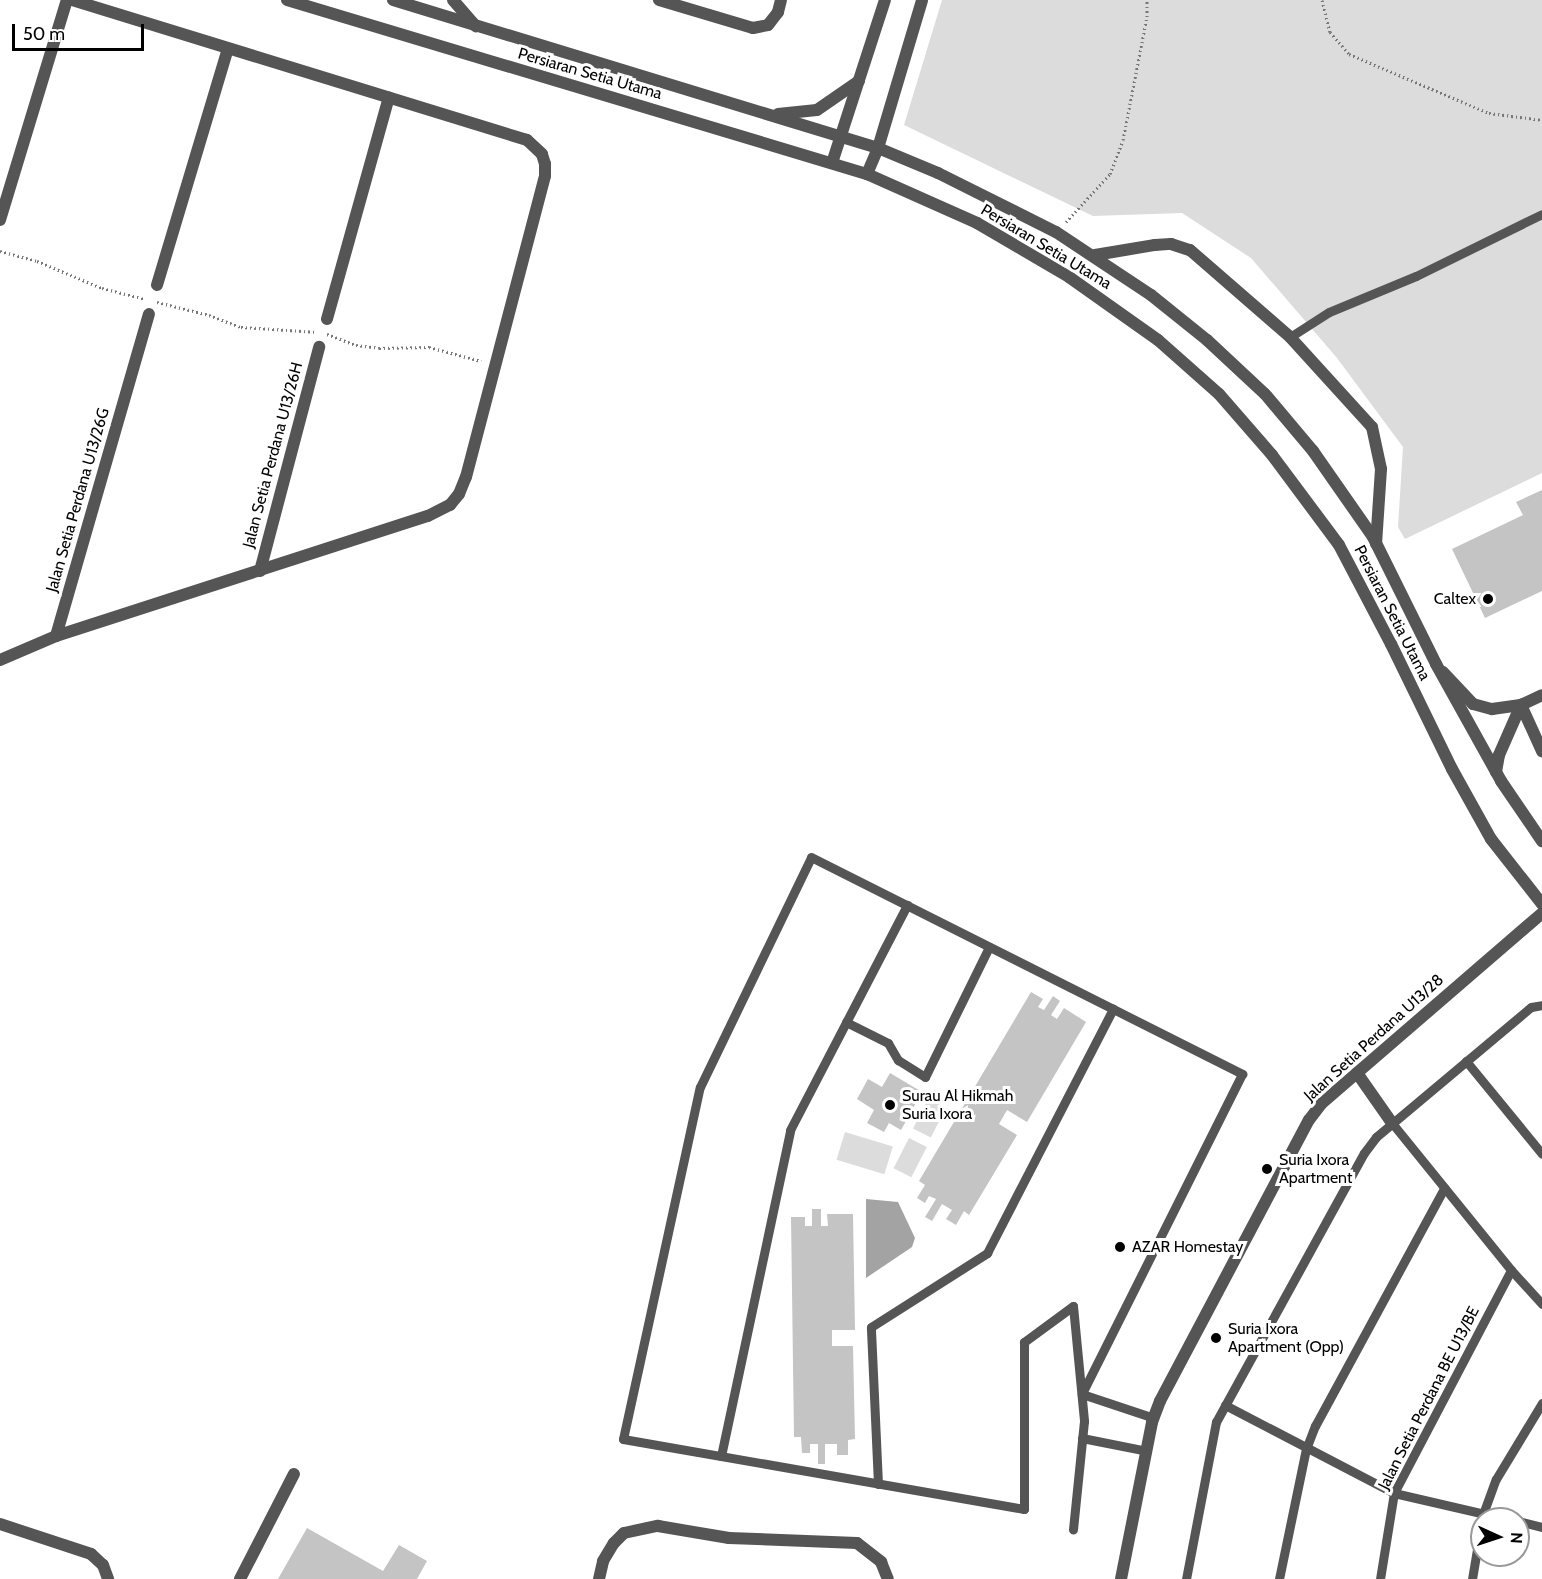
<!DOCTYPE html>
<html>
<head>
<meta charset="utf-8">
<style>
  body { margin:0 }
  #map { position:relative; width:1542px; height:1579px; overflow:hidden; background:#fff; font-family:Cabin,sans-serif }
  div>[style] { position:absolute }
  .green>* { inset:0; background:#dcdcdc; transform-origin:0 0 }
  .water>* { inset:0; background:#a3a3a3 }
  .building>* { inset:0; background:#c4c4c4 }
  .path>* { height:3px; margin-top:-1.5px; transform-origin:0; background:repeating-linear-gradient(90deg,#777 0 1.5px,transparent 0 4.5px) }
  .service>* { height:9px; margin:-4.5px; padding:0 4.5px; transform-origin:4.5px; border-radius:4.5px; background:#555 }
  .minor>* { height:12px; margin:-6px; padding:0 6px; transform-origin:6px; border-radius:6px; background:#555 }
  .tertiary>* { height:12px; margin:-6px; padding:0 6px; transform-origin:6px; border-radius:6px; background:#555 }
  .dots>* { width:16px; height:16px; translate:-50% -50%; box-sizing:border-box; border:3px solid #fff; border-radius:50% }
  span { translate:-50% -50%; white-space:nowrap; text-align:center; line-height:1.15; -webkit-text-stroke:6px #fff; paint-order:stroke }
  .street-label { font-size:16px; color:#000 }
  .poi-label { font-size:16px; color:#000 }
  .right { translate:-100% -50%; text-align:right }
  .left { translate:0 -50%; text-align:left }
  .north { position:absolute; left:1470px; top:1507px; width:60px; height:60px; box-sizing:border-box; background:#fff; border:2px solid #999; border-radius:50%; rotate:93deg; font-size:16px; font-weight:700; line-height:24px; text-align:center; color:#000 }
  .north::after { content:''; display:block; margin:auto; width:21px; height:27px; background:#000; clip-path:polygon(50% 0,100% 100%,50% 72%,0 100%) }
  .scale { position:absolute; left:12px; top:24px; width:132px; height:27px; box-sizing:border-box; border:3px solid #000; border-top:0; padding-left:8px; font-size:18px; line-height:21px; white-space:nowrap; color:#000; -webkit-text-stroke:4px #fff; paint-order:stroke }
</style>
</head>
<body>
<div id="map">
  <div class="green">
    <div style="clip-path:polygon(942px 0,1542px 0,1542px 473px,1405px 539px,1398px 527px,1403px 447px,1337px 358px,1251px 258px,1182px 213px,1093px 216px,904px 125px)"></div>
    <div style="left:928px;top:1099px;width:20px;height:33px;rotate:27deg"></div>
    <div style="left:845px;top:1132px;width:50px;height:29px;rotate:17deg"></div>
    <div style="left:909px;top:1138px;width:20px;height:34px;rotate:27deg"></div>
  </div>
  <div class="water">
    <div style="clip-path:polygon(866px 1199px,898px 1202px,915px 1238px,912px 1247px,866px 1278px)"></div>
  </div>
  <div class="building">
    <div style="clip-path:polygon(1542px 490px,1542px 591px,1485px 618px,1452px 549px,1523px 515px,1516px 502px)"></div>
    <div style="clip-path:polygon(1031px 992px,1043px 999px,1038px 1007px,1044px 1010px,1053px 996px,1060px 1001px,1051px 1015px,1057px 1019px,1064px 1008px,1086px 1022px,1027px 1122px,1007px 1110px,999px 1124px,1017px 1135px,969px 1215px,964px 1211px,956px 1225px,946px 1219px,952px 1210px,942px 1204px,932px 1221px,925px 1217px,936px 1199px,929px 1196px,925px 1203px,917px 1198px,925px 1185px,919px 1181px)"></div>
    <div style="clip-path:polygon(890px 1073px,922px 1092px,901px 1130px,889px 1123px,884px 1132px,867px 1123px,874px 1110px,857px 1099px,868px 1079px,882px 1087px)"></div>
    <div style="clip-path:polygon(812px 1209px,821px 1209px,821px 1226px,828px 1226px,827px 1214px,853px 1214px,855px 1330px,832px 1330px,832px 1346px,853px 1346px,855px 1439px,848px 1440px,848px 1455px,837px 1455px,837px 1444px,825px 1444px,825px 1464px,818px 1464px,818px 1444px,810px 1444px,810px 1453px,802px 1453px,801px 1437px,794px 1437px,791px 1217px,805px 1217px,805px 1226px,812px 1226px)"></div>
    <div style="clip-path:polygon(307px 1528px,383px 1571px,399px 1545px,427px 1561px,417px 1579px,278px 1579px)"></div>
  </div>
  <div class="path">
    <div style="left:1322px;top:0;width:33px;rotate:76deg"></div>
    <div style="left:1330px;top:32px;width:29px;rotate:49deg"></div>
    <div style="left:1349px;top:54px;width:152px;rotate:22.9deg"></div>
    <div style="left:1489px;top:113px;width:53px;rotate:7.5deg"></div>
    <div style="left:1066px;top:222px;width:65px;rotate:-47.5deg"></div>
    <div style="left:1110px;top:174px;width:36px;rotate:-69deg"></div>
    <div style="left:1123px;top:140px;width:125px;rotate:-79deg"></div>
    <div style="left:1147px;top:17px;width:17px;rotate:-90deg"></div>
    <div style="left:0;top:251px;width:38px;rotate:15deg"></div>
    <div style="left:37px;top:261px;width:70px;rotate:22.6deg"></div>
    <div style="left:102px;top:288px;width:44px;rotate:14.3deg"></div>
    <div style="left:157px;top:302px;width:54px;rotate:14deg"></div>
    <div style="left:209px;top:315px;width:34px;rotate:21deg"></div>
    <div style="left:241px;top:327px;width:76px;rotate:3.8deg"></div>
    <div style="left:327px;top:334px;width:31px;rotate:21deg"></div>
    <div style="left:356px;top:345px;width:23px;rotate:7deg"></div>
    <div style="left:379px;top:348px;width:50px;rotate:-1.1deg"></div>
    <div style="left:429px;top:347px;width:54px;rotate:15.1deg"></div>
  </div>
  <div class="service">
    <div style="left:1290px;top:337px;width:46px;rotate:-32.7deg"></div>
    <div style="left:1329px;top:312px;width:94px;rotate:-22.5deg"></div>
    <div style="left:1416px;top:276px;width:140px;rotate:-26.2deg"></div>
    <div style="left:846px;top:1022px;width:47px;rotate:26.6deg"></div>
    <div style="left:888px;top:1043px;width:20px;rotate:60deg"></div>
    <div style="left:898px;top:1060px;width:32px;rotate:32deg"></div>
    <div style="left:925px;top:1077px;width:145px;rotate:-63.8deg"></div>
    <div style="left:1466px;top:1061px;width:120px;rotate:50.7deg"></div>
    <div style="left:1392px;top:1123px;width:189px;rotate:51deg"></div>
    <div style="left:1511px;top:1270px;width:46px;rotate:47.6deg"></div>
    <div style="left:1073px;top:1306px;width:61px;rotate:143.7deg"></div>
    <div style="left:1024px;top:1342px;width:167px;rotate:90deg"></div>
    <div style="left:1024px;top:1509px;width:407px;rotate:-170.1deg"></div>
    <div style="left:623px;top:1439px;width:360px;rotate:-77.7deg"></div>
    <div style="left:700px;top:1087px;width:255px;rotate:-64.2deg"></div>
    <div style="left:811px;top:857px;width:483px;rotate:26.7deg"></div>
    <div style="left:1242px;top:1074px;width:358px;rotate:116.6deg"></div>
    <div style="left:1073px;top:1306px;width:116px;rotate:84.5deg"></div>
    <div style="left:1084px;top:1421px;width:109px;rotate:95.8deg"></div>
    <div style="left:1082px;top:1394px;width:76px;rotate:18.4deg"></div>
    <div style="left:1225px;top:1405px;width:191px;rotate:27.5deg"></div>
    <div style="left:1394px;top:1493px;width:116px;rotate:13deg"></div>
    <div style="left:1082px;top:1438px;width:66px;rotate:11.3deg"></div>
    <div style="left:721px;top:1456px;width:333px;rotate:-78deg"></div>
    <div style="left:790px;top:1130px;width:254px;rotate:-62.5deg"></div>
    <div style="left:878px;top:1484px;width:157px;rotate:-92.6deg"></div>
    <div style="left:871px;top:1327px;width:138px;rotate:-32.5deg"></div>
    <div style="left:987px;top:1253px;width:275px;rotate:-62.7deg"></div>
    <div style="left:1518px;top:1521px;width:25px;rotate:14deg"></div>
    <div style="left:1186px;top:1579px;width:160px;rotate:-79.2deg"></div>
    <div style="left:1216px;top:1422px;width:307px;rotate:-61.2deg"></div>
    <div style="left:1364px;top:1153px;width:20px;rotate:-53deg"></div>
    <div style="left:1376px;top:1137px;width:202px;rotate:-40deg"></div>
    <div style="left:1531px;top:1007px;width:11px;rotate:-10deg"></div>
    <div style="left:1279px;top:1579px;width:133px;rotate:-78.3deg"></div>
    <div style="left:1306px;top:1449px;width:25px;rotate:-69deg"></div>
    <div style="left:1315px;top:1426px;width:271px;rotate:-61.5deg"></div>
    <div style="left:1380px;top:1579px;width:87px;rotate:-80.8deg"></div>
    <div style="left:1394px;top:1493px;width:252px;rotate:-62.3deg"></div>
    <div style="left:1472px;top:1579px;width:66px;rotate:-80.4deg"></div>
    <div style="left:1483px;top:1514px;width:37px;rotate:-70deg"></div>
    <div style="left:1496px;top:1479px;width:89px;rotate:-58.8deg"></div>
  </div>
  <div class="minor">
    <div style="left:453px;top:0;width:35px;rotate:49deg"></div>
    <div style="left:659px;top:0;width:98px;rotate:16.6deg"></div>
    <div style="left:753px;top:28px;width:15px;rotate:-11deg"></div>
    <div style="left:768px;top:25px;width:16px;rotate:-52deg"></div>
    <div style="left:778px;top:12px;width:12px;rotate:-76deg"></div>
    <div style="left:0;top:220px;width:230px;rotate:-73.1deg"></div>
    <div style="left:1095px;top:255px;width:61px;rotate:-9.5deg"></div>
    <div style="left:1155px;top:245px;width:16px;rotate:-4deg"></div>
    <div style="left:1171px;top:244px;width:20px;rotate:18deg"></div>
    <div style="left:1190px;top:250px;width:133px;rotate:41deg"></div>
    <div style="left:1290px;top:337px;width:122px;rotate:47.7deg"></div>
    <div style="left:1372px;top:427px;width:43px;rotate:77.9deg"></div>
    <div style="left:1381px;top:469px;width:75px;rotate:93.8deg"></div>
    <div style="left:157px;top:285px;width:246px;rotate:-73.3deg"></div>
    <div style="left:327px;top:319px;width:230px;rotate:-74.4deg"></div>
    <div style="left:260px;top:571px;width:232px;rotate:-75.2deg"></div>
    <div style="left:56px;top:636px;width:391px;rotate:-17.9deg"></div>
    <div style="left:428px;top:516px;width:25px;rotate:-27deg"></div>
    <div style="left:450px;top:505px;width:14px;rotate:-51deg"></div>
    <div style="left:459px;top:494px;width:18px;rotate:-68deg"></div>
    <div style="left:466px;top:477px;width:311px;rotate:-75.3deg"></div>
    <div style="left:545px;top:176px;width:12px;rotate:-90deg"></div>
    <div style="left:545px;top:164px;width:10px;rotate:-107deg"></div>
    <div style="left:542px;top:154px;width:21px;rotate:-137deg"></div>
    <div style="left:527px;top:140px;width:475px;rotate:-162.9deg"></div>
    <div style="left:0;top:660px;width:61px;rotate:-23.2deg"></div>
    <div style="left:56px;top:636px;width:335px;rotate:-73.9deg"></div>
    <div style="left:1443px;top:672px;width:44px;rotate:46.8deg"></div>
    <div style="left:1473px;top:704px;width:20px;rotate:15deg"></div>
    <div style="left:1492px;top:709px;width:29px;rotate:-8deg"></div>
    <div style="left:1521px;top:705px;width:23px;rotate:-25deg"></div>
    <div style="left:1521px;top:705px;width:51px;rotate:65.5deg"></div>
    <div style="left:1496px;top:772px;width:17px;rotate:-80deg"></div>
    <div style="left:1499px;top:755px;width:55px;rotate:-66.3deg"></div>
    <div style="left:1357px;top:1073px;width:61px;rotate:55deg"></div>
    <div style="left:0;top:1524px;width:96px;rotate:18.2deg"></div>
    <div style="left:91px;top:1554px;width:16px;rotate:43deg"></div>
    <div style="left:103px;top:1565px;width:15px;rotate:70deg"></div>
    <div style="left:240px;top:1579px;width:118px;rotate:-62.8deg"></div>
    <div style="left:599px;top:1579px;width:18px;rotate:-77deg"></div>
    <div style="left:603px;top:1561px;width:21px;rotate:-59deg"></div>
    <div style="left:614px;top:1543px;width:14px;rotate:-45deg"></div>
    <div style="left:624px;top:1533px;width:35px;rotate:-12deg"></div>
    <div style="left:658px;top:1526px;width:72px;rotate:9.6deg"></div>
    <div style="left:729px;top:1538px;width:128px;rotate:2.2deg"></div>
    <div style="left:857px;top:1543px;width:31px;rotate:38deg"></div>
    <div style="left:881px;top:1562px;width:18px;rotate:68deg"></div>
  </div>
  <div class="tertiary">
    <div style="left:287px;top:0;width:606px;rotate:16.7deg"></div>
    <div style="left:867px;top:174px;width:120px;rotate:24deg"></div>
    <div style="left:977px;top:223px;width:107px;rotate:30.4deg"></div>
    <div style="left:1069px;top:277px;width:109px;rotate:35.3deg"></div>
    <div style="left:1158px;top:340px;width:81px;rotate:41.5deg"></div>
    <div style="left:1219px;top:394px;width:81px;rotate:49deg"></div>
    <div style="left:1272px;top:455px;width:112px;rotate:53.3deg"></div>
    <div style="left:1339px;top:545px;width:112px;rotate:62.3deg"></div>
    <div style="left:1391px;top:644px;width:139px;rotate:64deg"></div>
    <div style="left:1452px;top:769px;width:80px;rotate:60.9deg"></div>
    <div style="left:1491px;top:839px;width:83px;rotate:51.9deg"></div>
    <div style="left:393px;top:0;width:507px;rotate:16.97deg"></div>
    <div style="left:878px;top:148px;width:65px;rotate:22.6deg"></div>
    <div style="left:938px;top:173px;width:132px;rotate:26.6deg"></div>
    <div style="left:1056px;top:232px;width:114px;rotate:33.6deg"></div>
    <div style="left:1151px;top:295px;width:72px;rotate:38.8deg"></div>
    <div style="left:1207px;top:340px;width:79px;rotate:43deg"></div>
    <div style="left:1265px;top:394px;width:75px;rotate:49.9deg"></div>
    <div style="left:1313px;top:451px;width:105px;rotate:55.1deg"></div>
    <div style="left:1373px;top:537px;width:142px;rotate:63.6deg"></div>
    <div style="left:1436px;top:664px;width:134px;rotate:60.9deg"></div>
    <div style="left:1501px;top:781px;width:73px;rotate:55.7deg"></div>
    <div style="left:778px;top:114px;width:39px;rotate:-6deg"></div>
    <div style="left:817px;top:110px;width:51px;rotate:-34.6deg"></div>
    <div style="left:832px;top:163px;width:171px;rotate:-72deg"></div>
    <div style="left:867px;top:174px;width:28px;rotate:-67deg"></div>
    <div style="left:878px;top:148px;width:154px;rotate:-73.4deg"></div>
    <div style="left:1121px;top:1579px;width:160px;rotate:-78.8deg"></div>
    <div style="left:1152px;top:1422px;width:22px;rotate:-69deg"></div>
    <div style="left:1160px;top:1401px;width:318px;rotate:-62.1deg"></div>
    <div style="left:1309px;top:1120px;width:20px;rotate:-53deg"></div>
    <div style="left:1321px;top:1104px;width:292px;rotate:-40.8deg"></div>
  </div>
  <div class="dots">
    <div style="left:1488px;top:599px;background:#000"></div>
    <div style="left:890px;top:1105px;background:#000"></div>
    <div style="left:1267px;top:1169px;background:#000"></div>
    <div style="left:1120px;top:1247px;background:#000"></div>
    <div style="left:1216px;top:1338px;background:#000"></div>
  </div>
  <div class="street-label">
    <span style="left:590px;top:74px;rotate:16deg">Persiaran Setia Utama</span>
    <span style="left:1046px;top:247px;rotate:31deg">Persiaran Setia Utama</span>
    <span style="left:273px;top:455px;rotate:-75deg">Jalan Setia Perdana U13/26H</span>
    <span style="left:78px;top:500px;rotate:-74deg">Jalan Setia Perdana U13/26G</span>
    <span style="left:1392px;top:613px;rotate:63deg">Persiaran Setia Utama</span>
    <span style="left:1374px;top:1038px;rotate:-42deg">Jalan Setia Perdana U13/28</span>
    <span style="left:1429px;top:1398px;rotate:-63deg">Jalan Setia Perdana BE U13/BE</span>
  </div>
  <div class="poi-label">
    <span class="right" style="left:1476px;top:599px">Caltex</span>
    <span class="left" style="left:902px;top:1105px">Surau Al Hikmah<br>Suria Ixora</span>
    <span class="left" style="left:1279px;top:1169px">Suria Ixora<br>Apartment</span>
    <span class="left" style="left:1132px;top:1247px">AZAR Homestay</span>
    <span class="left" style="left:1228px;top:1338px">Suria Ixora<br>Apartment (Opp)</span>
  </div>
  <div class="north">N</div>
  <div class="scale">50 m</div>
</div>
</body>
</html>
